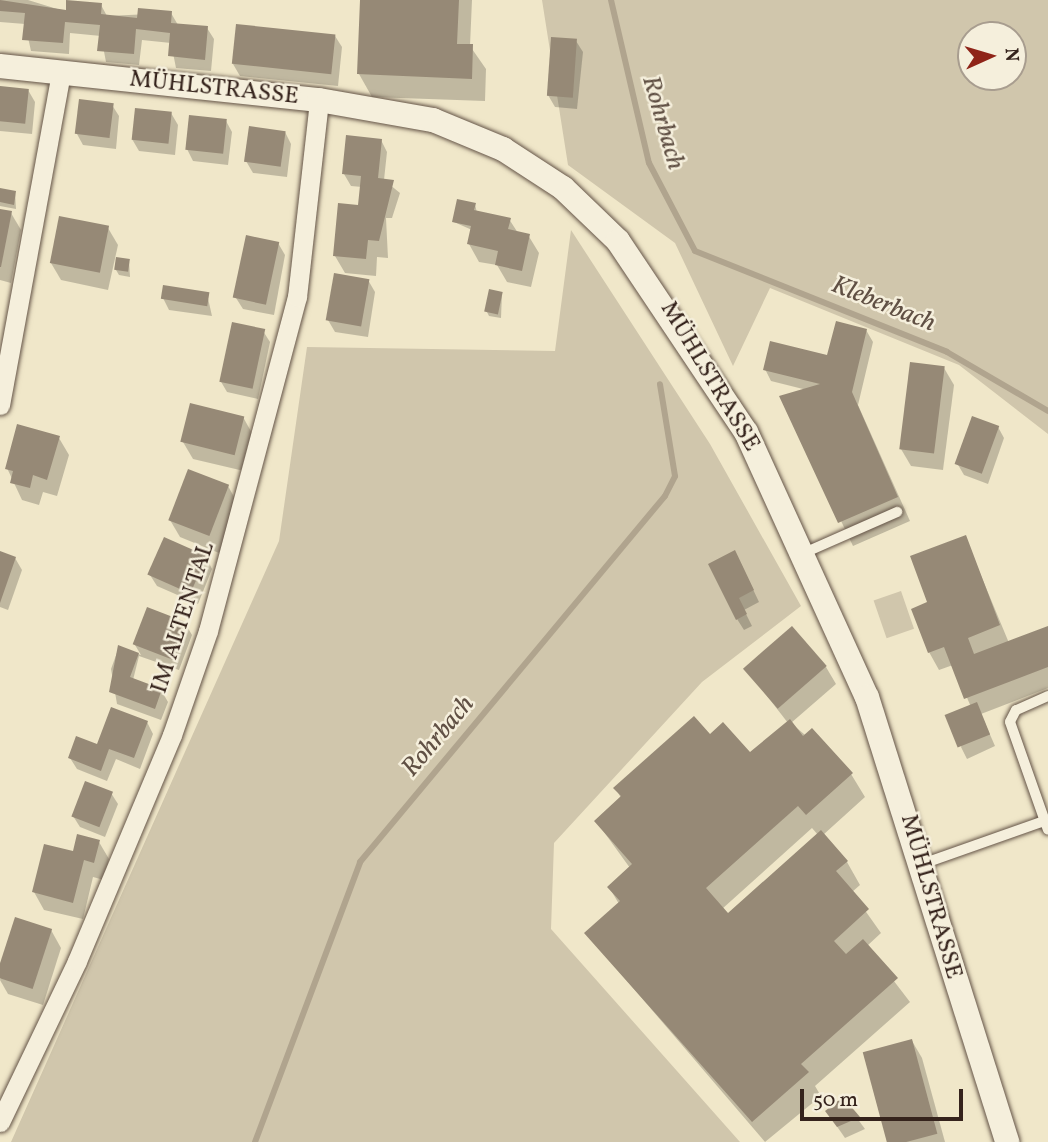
<!DOCTYPE html>
<html>
<head>
<meta charset="utf-8">
<style>
  body { margin:0 }
  #map { position:relative; width:1048px; height:1142px; overflow:hidden; background:#f0e7c9; font-family:Vollkorn,serif }
  div>[style] { position:absolute }
  .green>* { inset:0; background:#d0c6ac; transform-origin:0 0 }
  .shadow>* { inset:0; background:#0003 }
  .stream>* { height:6px; margin:-3px; padding:0 3px; transform-origin:3px; border-radius:3px; background:#b0a48e }
  .building>* { inset:0; background:#968976; transform-origin:0 0 }
  .roads { filter:drop-shadow(0 0 2px #645447) drop-shadow(0 0 2px #645447) }
  .service>* { height:10px; margin:-5px; padding:0 5px; transform-origin:5px; border-radius:5px; background:#f5efdc }
  .minor>* { height:19px; margin:-9.5px; padding:0 9.5px; transform-origin:9.5px; border-radius:9.5px; background:#f5efdc }
  .tertiary>* { height:24px; margin:-12px; padding:0 12px; transform-origin:12px; border-radius:12px; background:#f5efdc }
  span { translate:-50% -50%; white-space:nowrap; text-align:center; line-height:1.15; -webkit-text-stroke:5px #f5efdc; paint-order:stroke }
  .street-label { font-size:24px; color:#35231c }
  .water-label { font-size:26px; color:#605044; font-style:italic }
  .north { position:absolute; left:957px; top:21px; width:70px; height:70px; box-sizing:border-box; background:#f5efdc; border:2px solid #a89d8f; border-radius:50%; rotate:86deg; font-size:19px; font-weight:700; line-height:28px; text-align:center; color:#35231c }
  .north::after { content:''; display:block; margin:auto; width:24px; height:32px; background:#8f2418; clip-path:polygon(50% 0,100% 100%,50% 72%,0 100%) }
  .scale { position:absolute; left:800px; top:1089px; width:163px; height:32px; box-sizing:border-box; border:4px solid #35231c; border-top:0; padding-left:9px; font-size:21px; line-height:24px; white-space:nowrap; color:#35231c; -webkit-text-stroke:5px #f5efdc; paint-order:stroke }
</style>
</head>
<body>
<div id="map">
  <div class="green">
    <div style="clip-path:polygon(evenodd,542px 0,1048px 0,1048px 434px,959px 365px,770px 288px,733px 366px,675px 243px,568px 165px,542px 0,971px 35px,1013px 35px,1013px 77px,971px 77px,971px 35px)"></div>
    <div style="clip-path:polygon(571px 230px,710px 444px,801px 606px,702px 682px,554px 843px,551px 929px,740px 1142px,11px 1142px,279px 541px,307px 347px,555px 351px)"></div>
    <div style="left:901px;top:591px;width:40px;height:29px;rotate:71deg"></div>
  </div>
  <div class="shadow">
    <div style="clip-path:polygon(0 0,28px 0,67px 12px,101px 5px,107px 16px,171px 13px,178px 25px,207px 28px,214px 39px,211px 71px,176px 68px,171px 43px,142px 40px,139px 65px,106px 62px,101px 36px,70px 33px,69px 54px,31px 51px,25px 24px,0 22px)"></div>
    <div style="clip-path:polygon(361px 0,472px 0,470px 46px,486px 69px,485px 101px,372px 97px,359px 74px)"></div>
    <div style="clip-path:polygon(335px 36px,342px 47px,338px 86px,240px 76px,233px 64px)"></div>
    <div style="clip-path:polygon(576px 41px,583px 52px,577px 109px,555px 107px,548px 95px)"></div>
    <div style="clip-path:polygon(0 88px,28px 90px,35px 102px,32px 134px,0 131px)"></div>
    <div style="clip-path:polygon(112px 105px,119px 116px,116px 149px,83px 145px,77px 134px)"></div>
    <div style="clip-path:polygon(171px 113px,178px 125px,175px 155px,139px 151px,132px 139px)"></div>
    <div style="clip-path:polygon(226px 121px,232px 132px,228px 165px,193px 161px,187px 149px)"></div>
    <div style="clip-path:polygon(285px 132px,291px 144px,287px 177px,253px 173px,246px 161px)"></div>
    <div style="clip-path:polygon(381px 140px,387px 152px,384px 180px,400px 193px,392px 218px,386px 218px,388px 258px,377px 257px,376px 276px,345px 273px,335px 256px,360px 207px,362px 187px,351px 186px,344px 174px)"></div>
    <div style="clip-path:polygon(0 190px,15px 192px,16px 209px,0 206px)"></div>
    <div style="clip-path:polygon(475px 204px,477px 213px,509px 219px,518px 233px,528px 235px,539px 253px,531px 287px,507px 282px,497px 265px,479px 262px,469px 244px,472px 230px,454px 222px)"></div>
    <div style="clip-path:polygon(0 211px,11px 213px,21px 230px,11px 283px,0 280px)"></div>
    <div style="clip-path:polygon(108px 228px,118px 245px,108px 290px,61px 280px,51px 263px)"></div>
    <div style="clip-path:polygon(278px 243px,285px 255px,274px 315px,243px 309px,236px 298px)"></div>
    <div style="clip-path:polygon(129px 261px,130px 277px,119px 275px,116px 270px)"></div>
    <div style="clip-path:polygon(368px 280px,375px 292px,368px 337px,335px 332px,328px 320px)"></div>
    <div style="clip-path:polygon(502px 293px,501px 318px,489px 316px,486px 310px)"></div>
    <div style="clip-path:polygon(207px 294px,212px 316px,169px 310px,163px 298px)"></div>
    <div style="clip-path:polygon(866px 330px,873px 342px,858px 405px,910px 521px,853px 546px,782px 397px,807px 390px,771px 381px,765px 369px,828px 357px)"></div>
    <div style="clip-path:polygon(263px 331px,270px 342px,258px 399px,227px 392px,220px 380px)"></div>
    <div style="clip-path:polygon(944px 368px,954px 385px,943px 470px,911px 466px,901px 449px)"></div>
    <div style="clip-path:polygon(243px 417px,253px 435px,244px 471px,193px 459px,183px 442px)"></div>
    <div style="clip-path:polygon(998px 427px,1004px 438px,988px 484px,964px 475px,957px 463px)"></div>
    <div style="clip-path:polygon(59px 438px,69px 455px,57px 496px,43px 492px,39px 505px,22px 500px,7px 468px)"></div>
    <div style="clip-path:polygon(228px 486px,238px 504px,219px 553px,180px 537px,170px 520px)"></div>
    <div style="clip-path:polygon(965px 537px,1009px 643px,1048px 628px,1048px 688px,981px 714px,995px 746px,967px 759px,961px 747px,971px 707px,953px 665px,939px 670px,929px 652px,930px 603px)"></div>
    <div style="clip-path:polygon(0 553px,15px 558px,22px 570px,8px 610px,0 607px)"></div>
    <div style="clip-path:polygon(206px 557px,212px 569px,198px 604px,157px 586px,150px 575px)"></div>
    <div style="clip-path:polygon(741px 564px,759px 602px,744px 610px,752px 626px,744px 630px,737px 619px)"></div>
    <div style="clip-path:polygon(185px 623px,192px 635px,179px 670px,139px 656px,133px 680px,161px 690px,168px 702px,161px 720px,117px 704px,111px 669px,119px 647px,141px 655px,135px 645px)"></div>
    <div style="clip-path:polygon(evenodd,826px 667px,836px 684px,791px 723px,851px 774px,865px 797px,823px 835px,847px 862px,860px 885px,852px 892px,881px 933px,867px 946px,910px 1002px,815px 1086px,821px 1096px,765px 1142px,586px 933px,619px 904px,609px 887px,630px 868px,596px 821px,621px 798px,616px 789px,710px 736px,750px 754px,788px 723px,746px 669px,826px 667px,812px 828px,818px 835px,728px 915px,722px 909px,812px 828px)"></div>
    <div style="clip-path:polygon(147px 722px,153px 734px,140px 769px,116px 759px,107px 781px,77px 769px,70px 758px)"></div>
    <div style="clip-path:polygon(111px 793px,118px 804px,105px 837px,80px 827px,73px 816px)"></div>
    <div style="clip-path:polygon(99px 842px,109px 859px,104px 880px,93px 877px,83px 919px,44px 910px,34px 892px,74px 854px)"></div>
    <div style="clip-path:polygon(16px 919px,51px 930px,61px 948px,43px 1005px,8px 994px,0 980px)"></div>
    <div style="clip-path:polygon(912px 1041px,922px 1058px,945px 1142px,890px 1142px,865px 1054px)"></div>
    <div style="clip-path:polygon(843px 1099px,865px 1129px,845px 1138px,827px 1112px)"></div>
  </div>
  <div class="stream">
    <div style="left:611px;top:0;width:167px;rotate:76.9deg"></div>
    <div style="left:649px;top:163px;width:99px;rotate:62.4deg"></div>
    <div style="left:695px;top:251px;width:271px;rotate:21.8deg"></div>
    <div style="left:947px;top:352px;width:117px;rotate:30.3deg"></div>
    <div style="left:255px;top:1142px;width:299px;rotate:-69.4deg"></div>
    <div style="left:360px;top:862px;width:476px;rotate:-50.2deg"></div>
    <div style="left:665px;top:496px;width:22px;rotate:-63deg"></div>
    <div style="left:675px;top:476px;width:93px;rotate:-99.3deg"></div>
  </div>
  <div class="building">
    <div style="clip-path:polygon(0 0,66px 10px,66px 0,102px 3px,101px 14px,137px 18px,138px 8px,172px 11px,171px 23px,208px 26px,205px 60px,168px 56px,170px 33px,136px 29px,134px 54px,97px 51px,100px 25px,65px 22px,63px 43px,22px 40px,25px 13px,0 11px)"></div>
    <div style="clip-path:polygon(360px 0,459px 0,457px 44px,473px 44px,472px 79px,357px 74px)"></div>
    <div style="left:236px;top:24px;width:100px;height:40px;rotate:6deg"></div>
    <div style="left:551px;top:37px;width:26px;height:59px;rotate:4deg"></div>
    <div style="left:0;top:86px;width:29px;height:35px;rotate:6deg"></div>
    <div style="left:79px;top:99px;width:35px;height:35px;rotate:7deg"></div>
    <div style="left:135px;top:108px;width:37px;height:32px;rotate:6deg"></div>
    <div style="left:189px;top:115px;width:38px;height:35px;rotate:6deg"></div>
    <div style="left:249px;top:126px;width:37px;height:36px;rotate:8deg"></div>
    <div style="clip-path:polygon(346px 135px,382px 139px,378px 178px,394px 180px,379px 241px,368px 240px,366px 259px,333px 256px,338px 203px,358px 205px,361px 176px,342px 174px)"></div>
    <div style="clip-path:polygon(0 188px,16px 191px,14px 205px,0 202px)"></div>
    <div style="clip-path:polygon(457px 199px,476px 203px,474px 210px,511px 218px,508px 229px,530px 234px,522px 271px,495px 265px,498px 251px,467px 244px,471px 226px,452px 222px)"></div>
    <div style="clip-path:polygon(0 209px,12px 211px,1px 267px,0 267px)"></div>
    <div style="left:59px;top:216px;width:51px;height:48px;rotate:11deg"></div>
    <div style="left:246px;top:235px;width:34px;height:64px;rotate:12deg"></div>
    <div style="left:116px;top:257px;width:14px;height:13px;rotate:8deg"></div>
    <div style="left:334px;top:273px;width:36px;height:48px;rotate:10deg"></div>
    <div style="left:163px;top:285px;width:47px;height:14px;rotate:9deg"></div>
    <div style="left:489px;top:289px;width:14px;height:23px;rotate:12deg"></div>
    <div style="clip-path:polygon(836px 321px,867px 329px,852px 392px,898px 497px,838px 523px,779px 396px,820px 384px,763px 370px,770px 341px,827px 355px)"></div>
    <div style="left:232px;top:322px;width:34px;height:61px;rotate:12deg"></div>
    <div style="left:910px;top:362px;width:35px;height:88px;rotate:7deg"></div>
    <div style="left:190px;top:403px;width:56px;height:40px;rotate:14deg"></div>
    <div style="left:972px;top:416px;width:29px;height:51px;rotate:20deg"></div>
    <div style="clip-path:polygon(17px 424px,60px 436px,47px 480px,33px 475px,30px 488px,10px 483px,13px 471px,5px 469px)"></div>
    <div style="left:188px;top:469px;width:44px;height:55px;rotate:21deg"></div>
    <div style="clip-path:polygon(966px 535px,1000px 625px,968px 638px,974px 654px,1048px 626px,1048px 667px,964px 699px,944px 647px,928px 653px,911px 609px,927px 602px,910px 556px)"></div>
    <div style="left:164px;top:537px;width:47px;height:41px;rotate:24deg"></div>
    <div style="clip-path:polygon(735px 550px,754px 590px,739px 598px,747px 614px,736px 620px,708px 564px)"></div>
    <div style="clip-path:polygon(0 551px,16px 557px,0 603px)"></div>
    <div style="left:147px;top:607px;width:43px;height:40px;rotate:21deg"></div>
    <div style="left:792px;top:626px;width:53px;height:65px;rotate:49deg"></div>
    <div style="clip-path:polygon(118px 645px,139px 653px,130px 677px,162px 689px,155px 709px,109px 692px)"></div>
    <div style="left:977px;top:702px;width:35px;height:35px;rotate:68deg"></div>
    <div style="clip-path:polygon(111px 707px,148px 721px,134px 758px,109px 749px,101px 771px,68px 758px,76px 736px,97px 744px)"></div>
    <div style="clip-path:polygon(694px 716px,710px 734px,723px 722px,750px 752px,790px 719px,803px 736px,812px 728px,853px 773px,806px 815px,798px 806px,706px 888px,728px 913px,821px 830px,848px 861px,836px 871px,869px 909px,834px 941px,846px 954px,863px 939px,898px 978px,801px 1064px,809px 1072px,752px 1122px,584px 933px,620px 901px,607px 887px,632px 864px,594px 821px,621px 796px,613px 788px)"></div>
    <div style="left:85px;top:781px;width:30px;height:38px;rotate:21deg"></div>
    <div style="clip-path:polygon(77px 834px,100px 840px,94px 863px,84px 860px,73px 903px,32px 892px,44px 844px,73px 851px)"></div>
    <div style="left:15px;top:917px;width:39px;height:63px;rotate:18deg"></div>
    <div style="left:912px;top:1039px;width:98px;height:51px;rotate:75deg"></div>
    <div style="clip-path:polygon(843px 1097px,860px 1117px,837px 1127px,825px 1111px)"></div>
  </div>
  <div class="roads">
    <div class="service">
      <div style="left:804px;top:553px;width:102px;rotate:-23.8deg"></div>
      <div style="left:1048px;top:696px;width:35px;rotate:156deg"></div>
      <div style="left:1016px;top:710px;width:13px;rotate:117deg"></div>
      <div style="left:1010px;top:722px;width:114px;rotate:70.6deg"></div>
      <div style="left:922px;top:864px;width:129px;rotate:-19.4deg"></div>
    </div>
    <div class="minor">
      <div style="left:0;top:405px;width:338px;rotate:-79.6deg"></div>
      <div style="left:0;top:1122px;width:178px;rotate:-64.4deg"></div>
      <div style="left:77px;top:961px;width:245px;rotate:-67.2deg"></div>
      <div style="left:172px;top:735px;width:110px;rotate:-70.9deg"></div>
      <div style="left:208px;top:631px;width:346px;rotate:-75.1deg"></div>
      <div style="left:297px;top:297px;width:198px;rotate:-83.6deg"></div>
    </div>
    <div class="tertiary">
      <div style="left:0;top:66px;width:321px;rotate:6.1deg"></div>
      <div style="left:319px;top:100px;width:116px;rotate:10deg"></div>
      <div style="left:433px;top:120px;width:76px;rotate:22.5deg"></div>
      <div style="left:503px;top:149px;width:72px;rotate:33deg"></div>
      <div style="left:563px;top:188px;width:76px;rotate:43.9deg"></div>
      <div style="left:618px;top:241px;width:230px;rotate:56.2deg"></div>
      <div style="left:746px;top:432px;width:291px;rotate:65.5deg"></div>
      <div style="left:867px;top:697px;width:467px;rotate:72.5deg"></div>
    </div>
  </div>
  <div class="street-label">
    <span style="left:214px;top:89px;rotate:6deg">MÜHLSTRASSE</span>
    <span style="left:709px;top:377px;rotate:59deg">MÜHLSTRASSE</span>
    <span style="left:184px;top:618px;rotate:-72deg">IM ALTEN TAL</span>
    <span style="left:930px;top:897px;rotate:74deg">MÜHLSTRASSE</span>
  </div>
  <div class="water-label">
    <span style="left:662px;top:123px;rotate:74deg">Rohrbach</span>
    <span style="left:883px;top:305px;rotate:22deg">Kleberbach</span>
    <span style="left:439px;top:737px;rotate:-50deg">Rohrbach</span>
  </div>
  <div class="north">N</div>
  <div class="scale">50 m</div>
</div>
</body>
</html>
